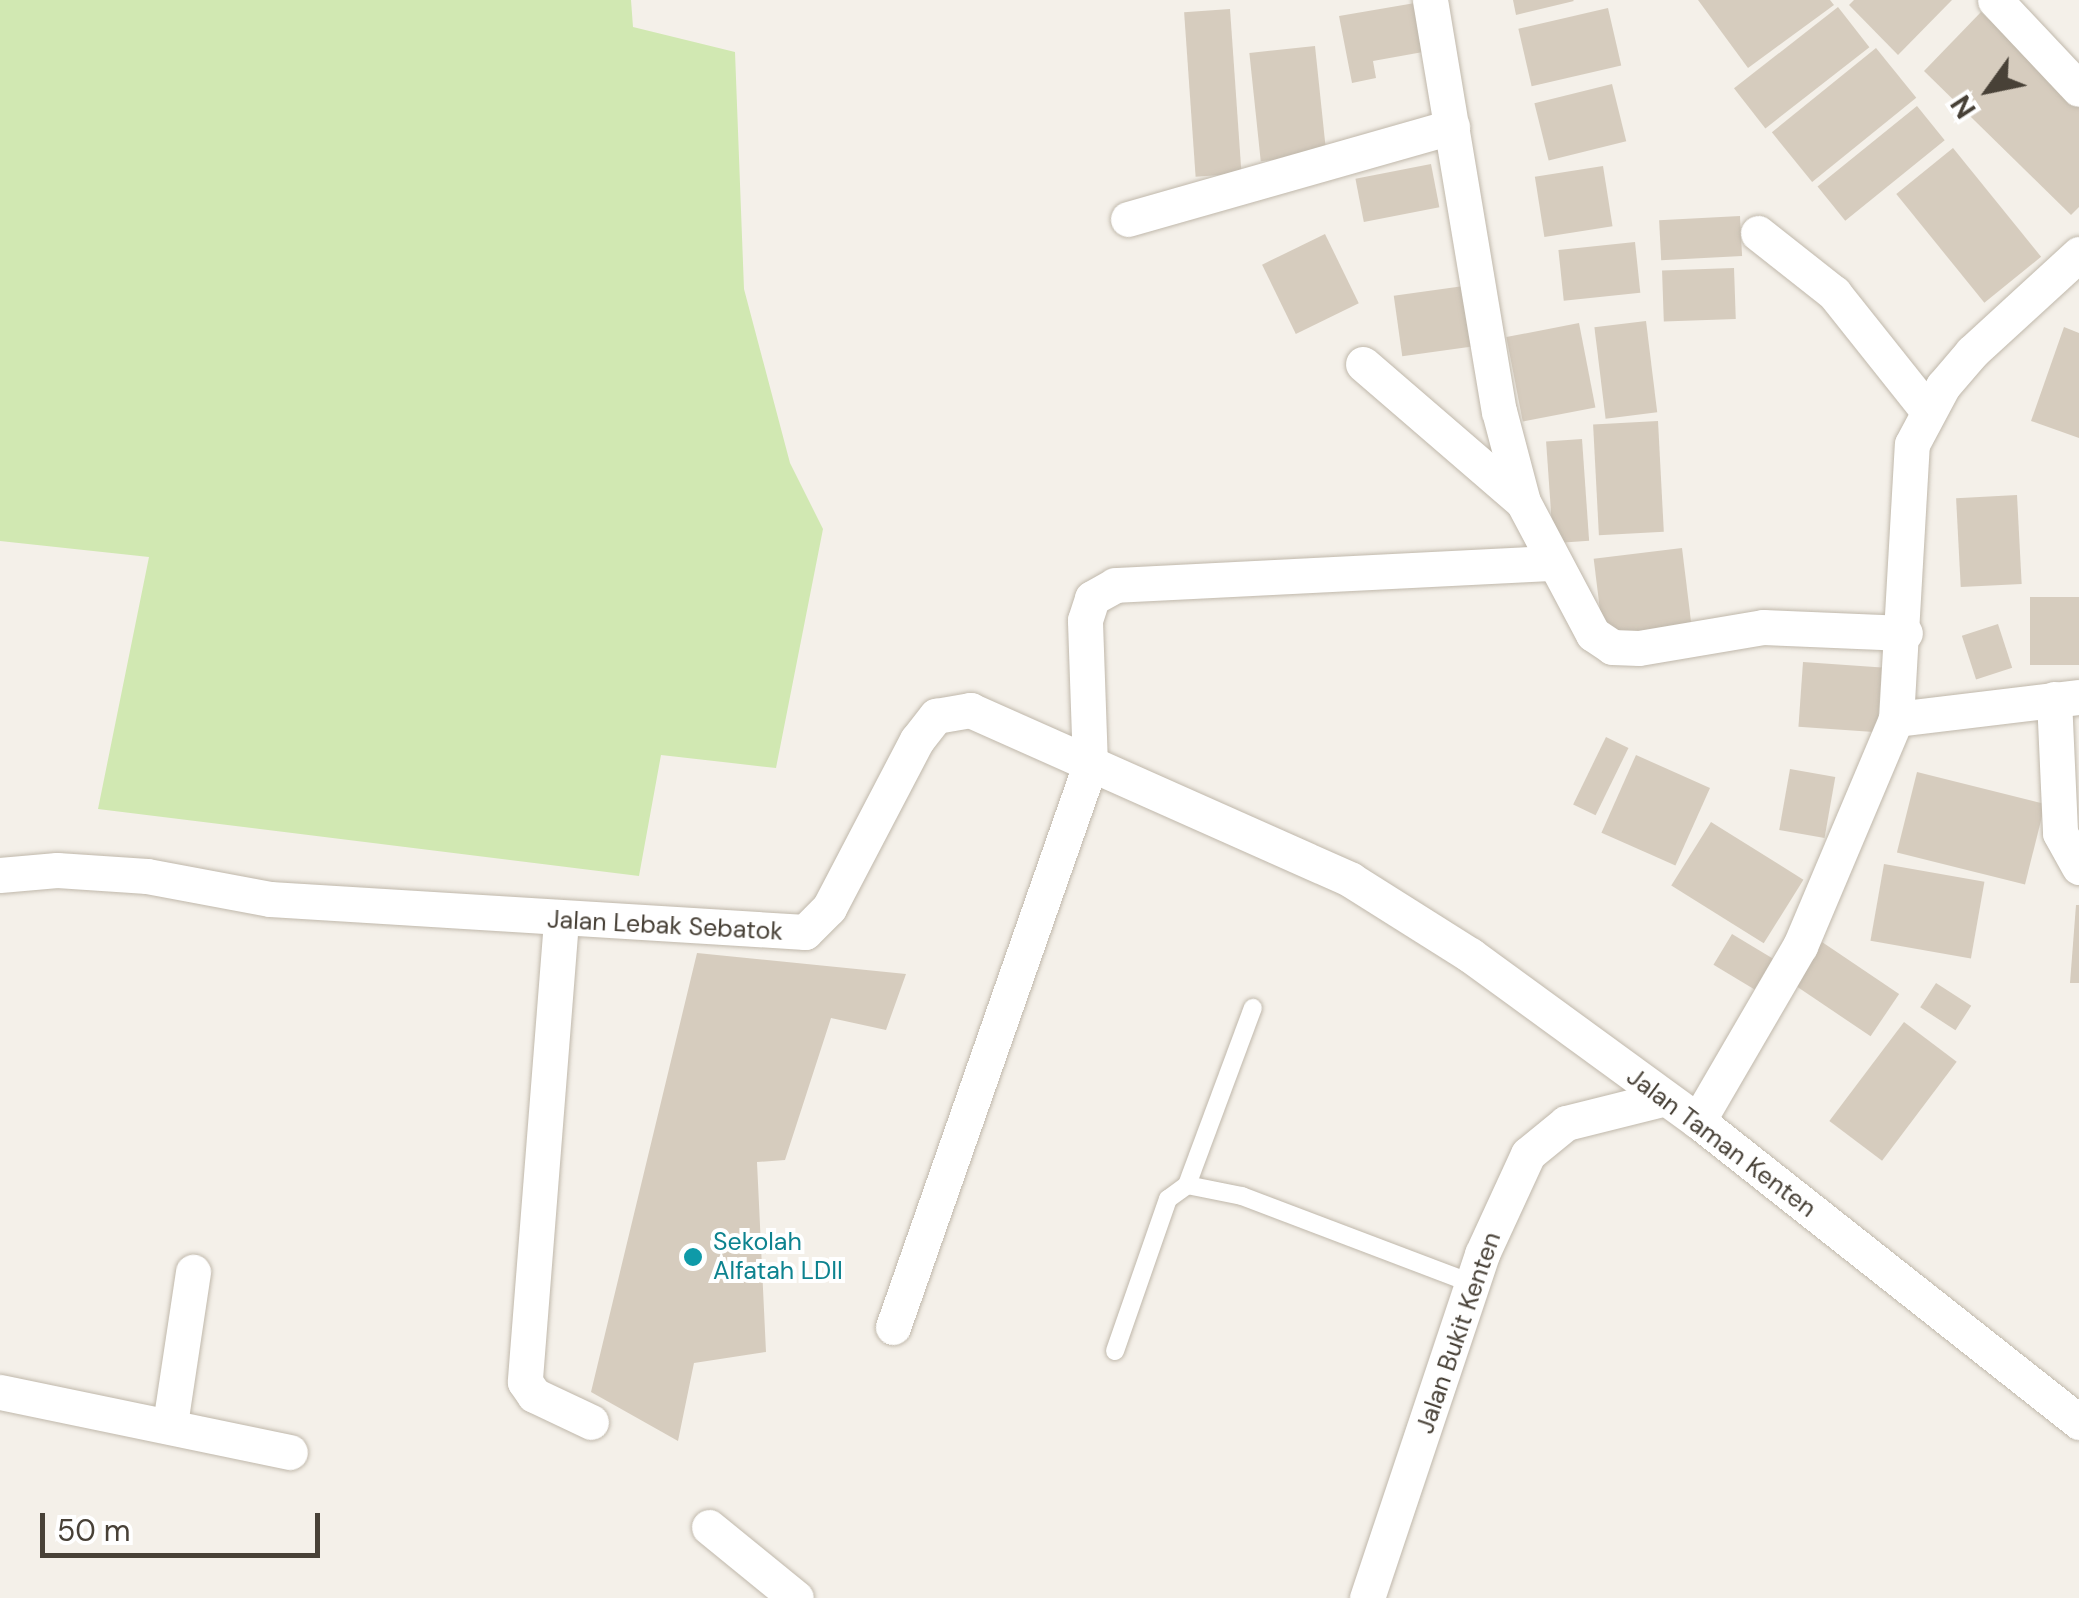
<!DOCTYPE html>
<html>
<head>
<meta charset="utf-8">
<style>
  body { margin:0 }
  #map { position:relative; width:2079px; height:1598px; overflow:hidden; background:#f4f0e9; font-family:"DM Sans",sans-serif }
  div>[style] { position:absolute }
  .green>* { inset:0; background:#d1e8b2 }
  .building>* { inset:0; background:#d6ccbe; transform-origin:0 0 }
  .roads { filter:drop-shadow(0 0 2px #c0b8ab) drop-shadow(0 0 2px #c0b8ab) }
  .service>* { height:18px; margin:-9px; padding:0 9px; transform-origin:9px; border-radius:9px; background:#fff }
  .minor>* { height:35px; margin:-17.5px; padding:0 17.5px; transform-origin:17.5px; border-radius:17.5px; background:#fff }
  .dots>* { width:28px; height:28px; translate:-50% -50%; box-sizing:border-box; border:5px solid #fff; border-radius:50% }
  span { translate:-50% -50%; white-space:nowrap; text-align:center; line-height:1.15; -webkit-text-stroke:8px #fff; paint-order:stroke }
  .street-label { font-size:25px; color:#484137 }
  .culture-label { font-size:25px; color:#0d838f }
  .left { translate:0 -50%; text-align:left }
  .north { position:absolute; left:1939px; top:40px; width:100px; height:100px; -webkit-text-stroke:8px #fff; paint-order:stroke; rotate:237deg; font-size:28px; font-weight:700; line-height:40px; text-align:center; color:#484137 }
  .north::after { content:''; display:block; margin:auto; width:35px; height:45px; background:#484137; clip-path:polygon(50% 0,100% 100%,50% 72%,0 100%) }
  .scale { position:absolute; left:40px; top:1513px; width:280px; height:45px; box-sizing:border-box; border:5px solid #484137; border-top:0; padding-left:12px; font-size:30px; line-height:35px; white-space:nowrap; color:#484137; -webkit-text-stroke:8px #fff; paint-order:stroke }
</style>
</head>
<body>
<div id="map">
  <div class="green">
    <div style="clip-path:polygon(0 0,631px 0,633px 27px,735px 52px,744px 289px,790px 463px,823px 529px,776px 768px,661px 755px,639px 876px,98px 809px,149px 557px,0 541px)"></div>
  </div>
  <div class="building">
    <div style="clip-path:polygon(1513px 0,1573px 0,1574px 1px,1516px 15px)"></div>
    <div style="clip-path:polygon(1698px 0,1830px 0,1834px 5px,1748px 68px)"></div>
    <div style="clip-path:polygon(1854px 0,1952px 0,1898px 55px,1849px 5px)"></div>
    <div style="clip-path:polygon(1415px 3px,1423px 52px,1373px 61px,1376px 78px,1352px 83px,1339px 16px)"></div>
    <div style="left:1838px;top:7px;width:51px;height:132px;rotate:52deg"></div>
    <div style="left:1608px;top:8px;width:59px;height:92px;rotate:77deg"></div>
    <div style="left:1230px;top:9px;width:165px;height:46px;rotate:86deg"></div>
    <div style="clip-path:polygon(1981px 12px,2079px 107px,2079px 207px,2071px 215px,1924px 71px)"></div>
    <div style="left:1315px;top:46px;width:109px;height:66px;rotate:84deg"></div>
    <div style="left:1876px;top:48px;width:64px;height:134px;rotate:51deg"></div>
    <div style="left:1612px;top:84px;width:59px;height:80px;rotate:76deg"></div>
    <div style="left:1917px;top:106px;width:44px;height:128px;rotate:51deg"></div>
    <div style="left:1953px;top:148px;width:140px;height:73px;rotate:51deg"></div>
    <div style="left:1431px;top:164px;width:44px;height:77px;rotate:79deg"></div>
    <div style="left:1603px;top:166px;width:61px;height:69px;rotate:81deg"></div>
    <div style="left:1740px;top:216px;width:40px;height:81px;rotate:87deg"></div>
    <div style="left:1325px;top:234px;width:77px;height:70px;rotate:64deg"></div>
    <div style="left:1635px;top:242px;width:51px;height:77px;rotate:84deg"></div>
    <div style="left:1734px;top:268px;width:51px;height:72px;rotate:88deg"></div>
    <div style="left:1471px;top:285px;width:61px;height:78px;rotate:82deg"></div>
    <div style="left:1646px;top:321px;width:92px;height:52px;rotate:83deg"></div>
    <div style="left:1579px;top:323px;width:86px;height:74px;rotate:79deg"></div>
    <div style="clip-path:polygon(2064px 327px,2079px 333px,2079px 438px,2031px 421px)"></div>
    <div style="left:1658px;top:421px;width:111px;height:65px;rotate:87deg"></div>
    <div style="left:1582px;top:439px;width:102px;height:36px;rotate:86deg"></div>
    <div style="left:2017px;top:495px;width:89px;height:61px;rotate:87deg"></div>
    <div style="left:1682px;top:548px;width:78px;height:89px;rotate:83deg"></div>
    <div style="left:2079px;top:597px;width:68px;height:49px;rotate:90deg"></div>
    <div style="left:1998px;top:624px;width:46px;height:38px;rotate:72deg"></div>
    <div style="left:1803px;top:662px;width:79px;height:65px;rotate:4deg"></div>
    <div style="left:1606px;top:737px;width:25px;height:75px;rotate:26deg"></div>
    <div style="left:1636px;top:755px;width:81px;height:85px;rotate:24deg"></div>
    <div style="left:1790px;top:769px;width:46px;height:62px;rotate:10deg"></div>
    <div style="left:1917px;top:772px;width:132px;height:83px;rotate:14deg"></div>
    <div style="left:1711px;top:822px;width:109px;height:75px;rotate:32deg"></div>
    <div style="left:1884px;top:864px;width:102px;height:78px;rotate:10deg"></div>
    <div style="clip-path:polygon(2076px 905px,2079px 905px,2079px 983px,2070px 983px)"></div>
    <div style="left:1732px;top:934px;width:48px;height:36px;rotate:31deg"></div>
    <div style="left:1822px;top:942px;width:93px;height:51px;rotate:34deg"></div>
    <div style="clip-path:polygon(697px 953px,906px 974px,886px 1030px,831px 1018px,785px 1160px,757px 1162px,766px 1352px,694px 1363px,678px 1441px,591px 1392px)"></div>
    <div style="left:1936px;top:983px;width:42px;height:29px;rotate:33deg"></div>
    <div style="left:1904px;top:1022px;width:66px;height:124px;rotate:37deg"></div>
  </div>
  <div class="roads">
    <div class="service">
      <div style="left:1187px;top:1185px;width:189px;rotate:-69.6deg"></div>
      <div style="left:1115px;top:1351px;width:161px;rotate:-70.8deg"></div>
      <div style="left:1168px;top:1199px;width:24px;rotate:-36deg"></div>
      <div style="left:1187px;top:1185px;width:56px;rotate:11.3deg"></div>
      <div style="left:1242px;top:1196px;width:250px;rotate:20.8deg"></div>
    </div>
    <div class="minor">
      <div style="left:1430px;top:0;width:417px;rotate:80.5deg"></div>
      <div style="left:1499px;top:411px;width:94px;rotate:75.2deg"></div>
      <div style="left:1995px;top:0;width:122px;rotate:46.7deg"></div>
      <div style="left:1128px;top:219px;width:337px;rotate:-15.9deg"></div>
      <div style="left:1758px;top:233px;width:97px;rotate:38.3deg"></div>
      <div style="left:1834px;top:293px;width:151px;rotate:51.5deg"></div>
      <div style="left:1363px;top:364px;width:211px;rotate:40.8deg"></div>
      <div style="left:1523px;top:502px;width:149px;rotate:62.1deg"></div>
      <div style="left:1593px;top:634px;width:23px;rotate:34deg"></div>
      <div style="left:1612px;top:647px;width:27px;rotate:2deg"></div>
      <div style="left:1639px;top:648px;width:126px;rotate:-9.6deg"></div>
      <div style="left:1763px;top:627px;width:142px;rotate:2.4deg"></div>
      <div style="left:2054px;top:699px;width:134px;rotate:87.4deg"></div>
      <div style="left:2060px;top:833px;width:39px;rotate:61deg"></div>
      <div style="left:1896px;top:719px;width:184px;rotate:-6.9deg"></div>
      <div style="left:0;top:875px;width:57px;rotate:-5deg"></div>
      <div style="left:57px;top:870px;width:90px;rotate:3.8deg"></div>
      <div style="left:147px;top:876px;width:125px;rotate:10.6deg"></div>
      <div style="left:270px;top:899px;width:536px;rotate:3.53deg"></div>
      <div style="left:805px;top:932px;width:34px;rotate:-45deg"></div>
      <div style="left:829px;top:908px;width:190px;rotate:-62.4deg"></div>
      <div style="left:917px;top:740px;width:31px;rotate:-52deg"></div>
      <div style="left:936px;top:716px;width:35px;rotate:-10deg"></div>
      <div style="left:970px;top:710px;width:417px;rotate:24deg"></div>
      <div style="left:1351px;top:880px;width:141px;rotate:32.2deg"></div>
      <div style="left:1470px;top:955px;width:282px;rotate:36.1deg"></div>
      <div style="left:1698px;top:1121px;width:486px;rotate:38.3deg"></div>
      <div style="left:561px;top:921px;width:462px;rotate:94.5deg"></div>
      <div style="left:525px;top:1382px;width:16px;rotate:55deg"></div>
      <div style="left:534px;top:1395px;width:63px;rotate:25.3deg"></div>
      <div style="left:1698px;top:1121px;width:203px;rotate:-59.8deg"></div>
      <div style="left:1800px;top:946px;width:246px;rotate:-67.1deg"></div>
      <div style="left:1896px;top:719px;width:275px;rotate:-86.7deg"></div>
      <div style="left:1912px;top:444px;width:66px;rotate:-61.9deg"></div>
      <div style="left:1943px;top:386px;width:45px;rotate:-49.5deg"></div>
      <div style="left:1972px;top:352px;width:145px;rotate:-42.5deg"></div>
      <div style="left:893px;top:1327px;width:596px;rotate:-70.68deg"></div>
      <div style="left:1090px;top:765px;width:145px;rotate:-92deg"></div>
      <div style="left:1085px;top:620px;width:23px;rotate:-72deg"></div>
      <div style="left:1092px;top:598px;width:26px;rotate:-29deg"></div>
      <div style="left:1115px;top:585px;width:438px;rotate:-2.9deg"></div>
      <div style="left:0;top:1392px;width:296px;rotate:11.7deg"></div>
      <div style="left:170px;top:1424px;width:154px;rotate:-81.4deg"></div>
      <div style="left:709px;top:1527px;width:112px;rotate:39.2deg"></div>
      <div style="left:1367px;top:1598px;width:363px;rotate:-71.5deg"></div>
      <div style="left:1482px;top:1254px;width:110px;rotate:-65.3deg"></div>
      <div style="left:1528px;top:1154px;width:49px;rotate:-39.2deg"></div>
      <div style="left:1566px;top:1123px;width:99px;rotate:-14deg"></div>
    </div>
  </div>
  <div class="dots">
    <div style="left:693px;top:1257px;background:#0f9aa8"></div>
  </div>
  <div class="street-label">
    <span style="left:665px;top:926px;rotate:3deg">Jalan Lebak Sebatok</span>
    <span style="left:1721px;top:1143px;rotate:37deg">Jalan Taman Kenten</span>
    <span style="left:1459px;top:1333px;rotate:-71deg">Jalan Bukit Kenten</span>
  </div>
  <div class="culture-label">
    <span class="left" style="left:713px;top:1257px">Sekolah<br>Alfatah LDII</span>
  </div>
  <div class="north">N</div>
  <div class="scale">50 m</div>
</div>
</body>
</html>
